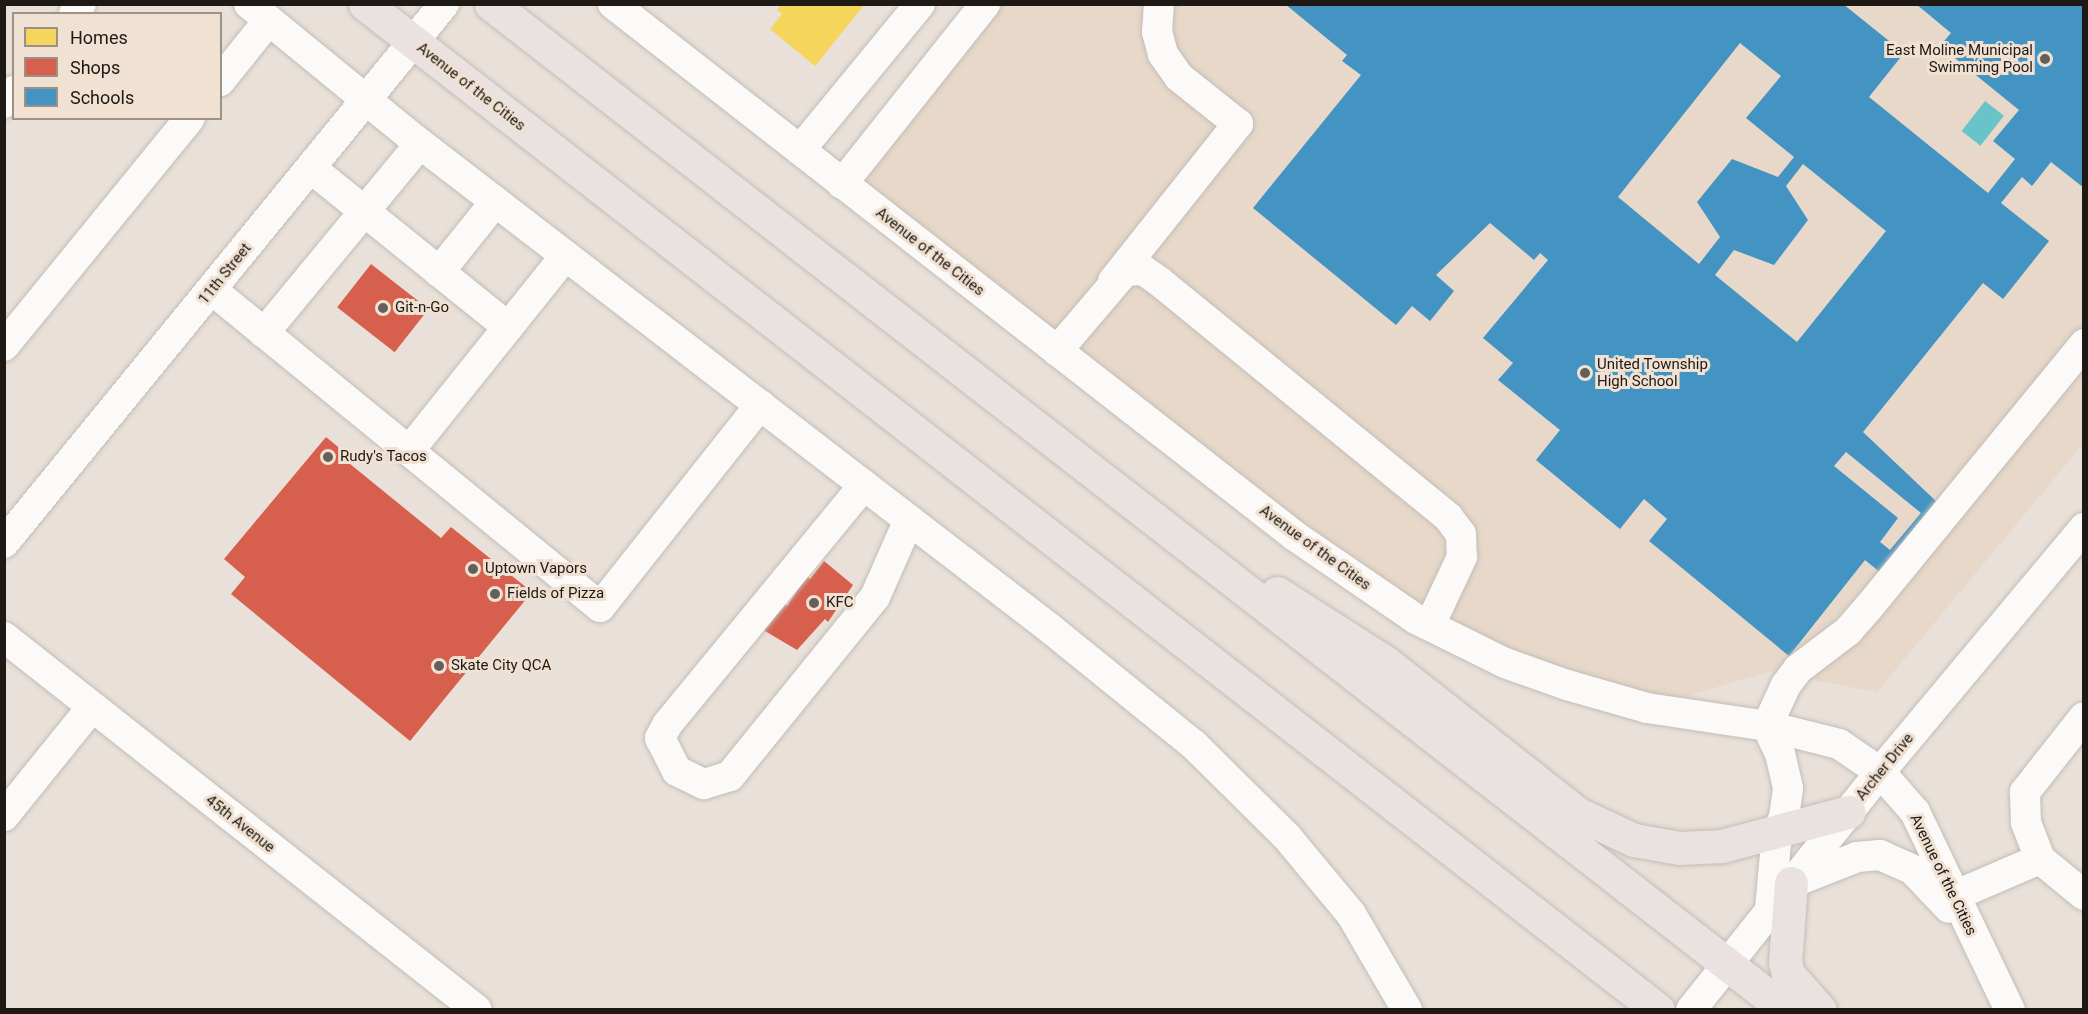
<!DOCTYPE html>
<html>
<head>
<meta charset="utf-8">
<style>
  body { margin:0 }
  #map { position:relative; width:2088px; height:1014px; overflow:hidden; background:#e9e1d9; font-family:Roboto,sans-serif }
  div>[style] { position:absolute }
  .built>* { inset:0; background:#e7d8c9 }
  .water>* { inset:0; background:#68c4c8; transform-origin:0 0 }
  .homes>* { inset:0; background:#f6d55c }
  .shops>* { inset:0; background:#d6604d; transform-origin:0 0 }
  .schools>* { inset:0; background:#4393c3 }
  .roads { filter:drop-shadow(0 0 2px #c3bdb7) drop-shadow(0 0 2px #c3bdb7) }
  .minor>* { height:30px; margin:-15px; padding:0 15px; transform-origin:15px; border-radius:15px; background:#fcfaf9 }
  .major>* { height:33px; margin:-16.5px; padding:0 16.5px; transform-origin:16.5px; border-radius:16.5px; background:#e9e2e1 }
  .dots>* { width:16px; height:16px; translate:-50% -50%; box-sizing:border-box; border:3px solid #f0e1d2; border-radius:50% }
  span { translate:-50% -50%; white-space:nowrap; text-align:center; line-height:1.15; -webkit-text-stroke:6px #f0e1d2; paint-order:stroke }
  .poi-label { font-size:15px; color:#1e1914 }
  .right { translate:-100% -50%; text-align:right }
  .left { translate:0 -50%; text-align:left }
  .street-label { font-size:15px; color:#1e1914 }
  .frame { position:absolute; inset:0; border:6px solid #1e1914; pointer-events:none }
  .legend { position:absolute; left:12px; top:12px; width:210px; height:108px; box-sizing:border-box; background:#f0e1d2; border:2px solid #9c9186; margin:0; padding:8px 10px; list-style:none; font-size:18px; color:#1e1914 }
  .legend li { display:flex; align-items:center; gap:12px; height:30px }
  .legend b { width:30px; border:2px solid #9c9186 }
</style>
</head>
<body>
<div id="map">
  <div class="built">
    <div style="clip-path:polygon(967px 5px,2083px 5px,2083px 444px,1877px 692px,1768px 672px,1647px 708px,1416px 619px,830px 174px)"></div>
  </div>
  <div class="water">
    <div style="left:1985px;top:101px;width:24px;height:38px;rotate:38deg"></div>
  </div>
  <div class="homes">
    <div style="clip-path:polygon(781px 4px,865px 4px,815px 66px,770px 29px,782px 14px,777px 10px)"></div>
  </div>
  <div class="shops">
    <div style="left:371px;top:264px;width:73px;height:55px;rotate:38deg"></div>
    <div style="clip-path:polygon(326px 437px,348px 455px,344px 459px,441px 538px,451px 527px,532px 592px,410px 741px,231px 594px,245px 577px,224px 559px)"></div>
    <div style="clip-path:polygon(824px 561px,853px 585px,828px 622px,825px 619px,797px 650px,758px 627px,780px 600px,787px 606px,807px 576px,810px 579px)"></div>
  </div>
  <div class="schools">
    <div style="clip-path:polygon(evenodd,1285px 4px,1843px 4px,1904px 53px,1869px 97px,1988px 193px,2015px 159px,1993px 141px,2019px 110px,1940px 46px,1951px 33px,1916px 4px,2084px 4px,2084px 188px,2051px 162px,2032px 186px,2022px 177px,2001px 203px,2049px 241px,2003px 299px,1983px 283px,1863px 432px,1938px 503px,1881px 573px,1865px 560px,1789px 656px,1649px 541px,1667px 519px,1644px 499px,1620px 529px,1536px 460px,1560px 430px,1498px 380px,1513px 363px,1483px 338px,1548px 260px,1540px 253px,1534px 260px,1490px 223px,1436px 275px,1454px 291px,1430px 321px,1412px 306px,1396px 325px,1253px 208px,1361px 75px,1342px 61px,1347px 55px,1285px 4px,1740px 43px,1781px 76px,1746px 118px,1794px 157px,1778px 177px,1732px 159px,1697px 202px,1720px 237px,1699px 264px,1618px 197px,1740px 43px,1285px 4px,1803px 164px,1886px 231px,1797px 342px,1715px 275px,1734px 250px,1774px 265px,1808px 220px,1786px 186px,1803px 164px,1285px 4px,1846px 452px,1921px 513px,1890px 550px,1880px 542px,1898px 518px,1834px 466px,1846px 452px)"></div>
  </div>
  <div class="roads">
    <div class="minor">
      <div style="left:249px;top:4px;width:213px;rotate:39.3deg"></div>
      <div style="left:414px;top:139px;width:805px;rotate:37.58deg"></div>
      <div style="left:1052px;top:630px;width:183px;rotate:39deg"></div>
      <div style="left:1194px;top:745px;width:131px;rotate:44.7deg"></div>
      <div style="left:1287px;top:837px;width:100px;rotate:50.3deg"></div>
      <div style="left:1351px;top:914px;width:111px;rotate:59.7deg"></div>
      <div style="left:613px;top:4px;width:865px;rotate:37.96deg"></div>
      <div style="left:1295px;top:536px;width:147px;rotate:34.4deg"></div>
      <div style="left:1416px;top:619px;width:99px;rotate:26.3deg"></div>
      <div style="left:1505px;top:663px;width:66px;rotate:19.5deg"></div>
      <div style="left:1567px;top:685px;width:83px;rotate:16deg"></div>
      <div style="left:1647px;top:708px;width:121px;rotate:8.5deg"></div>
      <div style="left:1767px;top:726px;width:74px;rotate:14deg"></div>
      <div style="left:1839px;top:744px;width:50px;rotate:34.3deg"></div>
      <div style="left:1880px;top:772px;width:53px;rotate:48.8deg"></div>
      <div style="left:1915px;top:812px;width:220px;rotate:64.4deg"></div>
      <div style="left:74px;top:14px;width:12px;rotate:-55deg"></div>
      <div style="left:220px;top:81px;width:78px;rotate:-51.2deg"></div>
      <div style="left:4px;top:103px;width:16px;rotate:-50deg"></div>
      <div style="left:800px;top:150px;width:189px;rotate:-50.6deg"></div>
      <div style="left:312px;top:169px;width:252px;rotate:38.9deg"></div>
      <div style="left:842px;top:184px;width:230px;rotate:-51.5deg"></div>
      <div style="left:439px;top:272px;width:90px;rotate:-51.3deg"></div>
      <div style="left:1113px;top:281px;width:201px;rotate:-51.5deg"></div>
      <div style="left:1238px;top:124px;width:75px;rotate:-141.5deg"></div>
      <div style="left:1179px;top:77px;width:28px;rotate:-125deg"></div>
      <div style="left:1163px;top:54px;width:23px;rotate:-105deg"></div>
      <div style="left:1157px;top:32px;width:28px;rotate:-86deg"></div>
      <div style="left:212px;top:290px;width:501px;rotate:39.25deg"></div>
      <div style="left:600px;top:607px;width:258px;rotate:-51.6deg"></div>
      <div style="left:264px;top:333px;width:245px;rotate:-50.5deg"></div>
      <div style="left:4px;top:346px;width:294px;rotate:-50.8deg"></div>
      <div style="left:1057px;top:351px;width:105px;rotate:-49.6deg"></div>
      <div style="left:1125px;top:271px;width:18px;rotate:-3deg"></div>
      <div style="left:1143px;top:270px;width:21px;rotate:35deg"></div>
      <div style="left:1160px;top:282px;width:372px;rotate:39.2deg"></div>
      <div style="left:1448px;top:517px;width:21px;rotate:53deg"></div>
      <div style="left:1461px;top:534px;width:23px;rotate:88deg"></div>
      <div style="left:1462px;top:557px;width:75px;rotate:115.2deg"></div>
      <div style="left:409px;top:451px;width:250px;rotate:-51.3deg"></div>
      <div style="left:864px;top:485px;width:310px;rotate:129.4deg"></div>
      <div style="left:667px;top:725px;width:15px;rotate:118deg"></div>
      <div style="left:660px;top:738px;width:37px;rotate:63deg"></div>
      <div style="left:677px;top:771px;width:30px;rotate:26deg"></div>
      <div style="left:704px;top:784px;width:27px;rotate:-17deg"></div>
      <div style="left:730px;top:776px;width:230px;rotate:-51deg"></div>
      <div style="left:875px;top:597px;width:84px;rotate:-66.2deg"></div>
      <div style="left:4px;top:543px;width:696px;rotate:-50.77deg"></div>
      <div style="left:4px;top:637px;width:602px;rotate:38.26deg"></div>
      <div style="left:4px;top:816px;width:139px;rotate:-51.1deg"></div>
      <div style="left:2040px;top:859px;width:57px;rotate:39.3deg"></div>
      <div style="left:1794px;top:882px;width:68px;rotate:-21.6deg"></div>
      <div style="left:1857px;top:857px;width:23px;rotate:-5deg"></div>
      <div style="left:1880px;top:855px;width:36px;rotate:24deg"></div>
      <div style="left:1913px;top:870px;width:52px;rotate:46.5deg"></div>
      <div style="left:1954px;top:896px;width:94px;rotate:-23.3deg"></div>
      <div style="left:2040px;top:859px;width:39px;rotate:-111deg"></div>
      <div style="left:2026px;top:823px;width:31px;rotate:-92deg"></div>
      <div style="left:2025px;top:792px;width:95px;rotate:-51.8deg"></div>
      <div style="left:1770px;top:909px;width:77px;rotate:-84.8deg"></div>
      <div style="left:1777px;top:832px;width:17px;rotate:-65deg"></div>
      <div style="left:1784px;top:817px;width:29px;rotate:-82deg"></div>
      <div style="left:1788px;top:788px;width:35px;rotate:-103deg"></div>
      <div style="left:1780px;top:754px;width:31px;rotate:-115deg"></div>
      <div style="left:1767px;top:726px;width:45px;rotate:-65.1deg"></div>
      <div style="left:1786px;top:685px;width:20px;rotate:-53deg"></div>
      <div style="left:1798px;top:669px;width:63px;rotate:-37.2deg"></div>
      <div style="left:1848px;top:631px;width:32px;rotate:-49deg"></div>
      <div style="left:1869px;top:607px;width:340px;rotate:-50.7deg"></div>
      <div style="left:1691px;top:1010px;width:304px;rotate:-51.5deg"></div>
      <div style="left:1880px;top:772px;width:318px;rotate:-50.1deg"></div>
    </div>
    <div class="major">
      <div style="left:365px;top:4px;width:1638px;rotate:37.88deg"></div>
      <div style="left:491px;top:4px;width:1640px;rotate:37.84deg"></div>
      <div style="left:1277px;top:593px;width:128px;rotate:32.6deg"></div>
      <div style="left:1385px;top:662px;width:246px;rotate:38.2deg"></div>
      <div style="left:1578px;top:814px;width:62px;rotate:24.9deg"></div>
      <div style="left:1634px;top:840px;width:46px;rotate:10.1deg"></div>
      <div style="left:1679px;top:848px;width:43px;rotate:-2.7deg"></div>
      <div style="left:1722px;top:846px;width:131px;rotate:-15.1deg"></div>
      <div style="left:1791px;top:883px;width:79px;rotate:94.3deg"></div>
      <div style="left:1785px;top:962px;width:12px;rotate:76deg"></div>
      <div style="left:1788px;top:974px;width:48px;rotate:48.4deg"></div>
    </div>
  </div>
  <div class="dots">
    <div style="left:2045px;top:59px;background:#655f59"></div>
    <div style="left:383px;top:308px;background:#655f59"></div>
    <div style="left:1585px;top:373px;background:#655f59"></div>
    <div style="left:328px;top:457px;background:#655f59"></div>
    <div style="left:473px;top:569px;background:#655f59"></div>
    <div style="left:495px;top:594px;background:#655f59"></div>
    <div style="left:814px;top:603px;background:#655f59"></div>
    <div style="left:439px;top:666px;background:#655f59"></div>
  </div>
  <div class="poi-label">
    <span class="right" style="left:2033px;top:59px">East Moline Municipal<br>Swimming Pool</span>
    <span class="left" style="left:395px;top:308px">Git-n-Go</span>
    <span class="left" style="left:1597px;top:373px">United Township<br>High School</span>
    <span class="left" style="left:340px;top:457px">Rudy's Tacos</span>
    <span class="left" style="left:485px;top:569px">Uptown Vapors</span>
    <span class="left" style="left:507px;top:594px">Fields of Pizza</span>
    <span class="left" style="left:826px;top:603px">KFC</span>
    <span class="left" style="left:451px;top:666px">Skate City QCA</span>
  </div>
  <div class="street-label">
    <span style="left:471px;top:87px;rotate:38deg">Avenue of the Cities</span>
    <span style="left:930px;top:252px;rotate:38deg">Avenue of the Cities</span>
    <span style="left:225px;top:274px;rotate:-51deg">11th Street</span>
    <span style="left:1315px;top:548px;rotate:36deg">Avenue of the Cities</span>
    <span style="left:1885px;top:767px;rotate:-51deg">Archer Drive</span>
    <span style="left:240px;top:824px;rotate:38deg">45th Avenue</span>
    <span style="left:1943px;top:875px;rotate:64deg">Avenue of the Cities</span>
  </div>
  <div class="frame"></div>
  <ul class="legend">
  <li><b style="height:16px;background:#f6d55c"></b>Homes</li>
  <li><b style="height:16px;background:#d6604d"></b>Shops</li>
  <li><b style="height:16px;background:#4393c3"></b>Schools</li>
  </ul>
</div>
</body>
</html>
